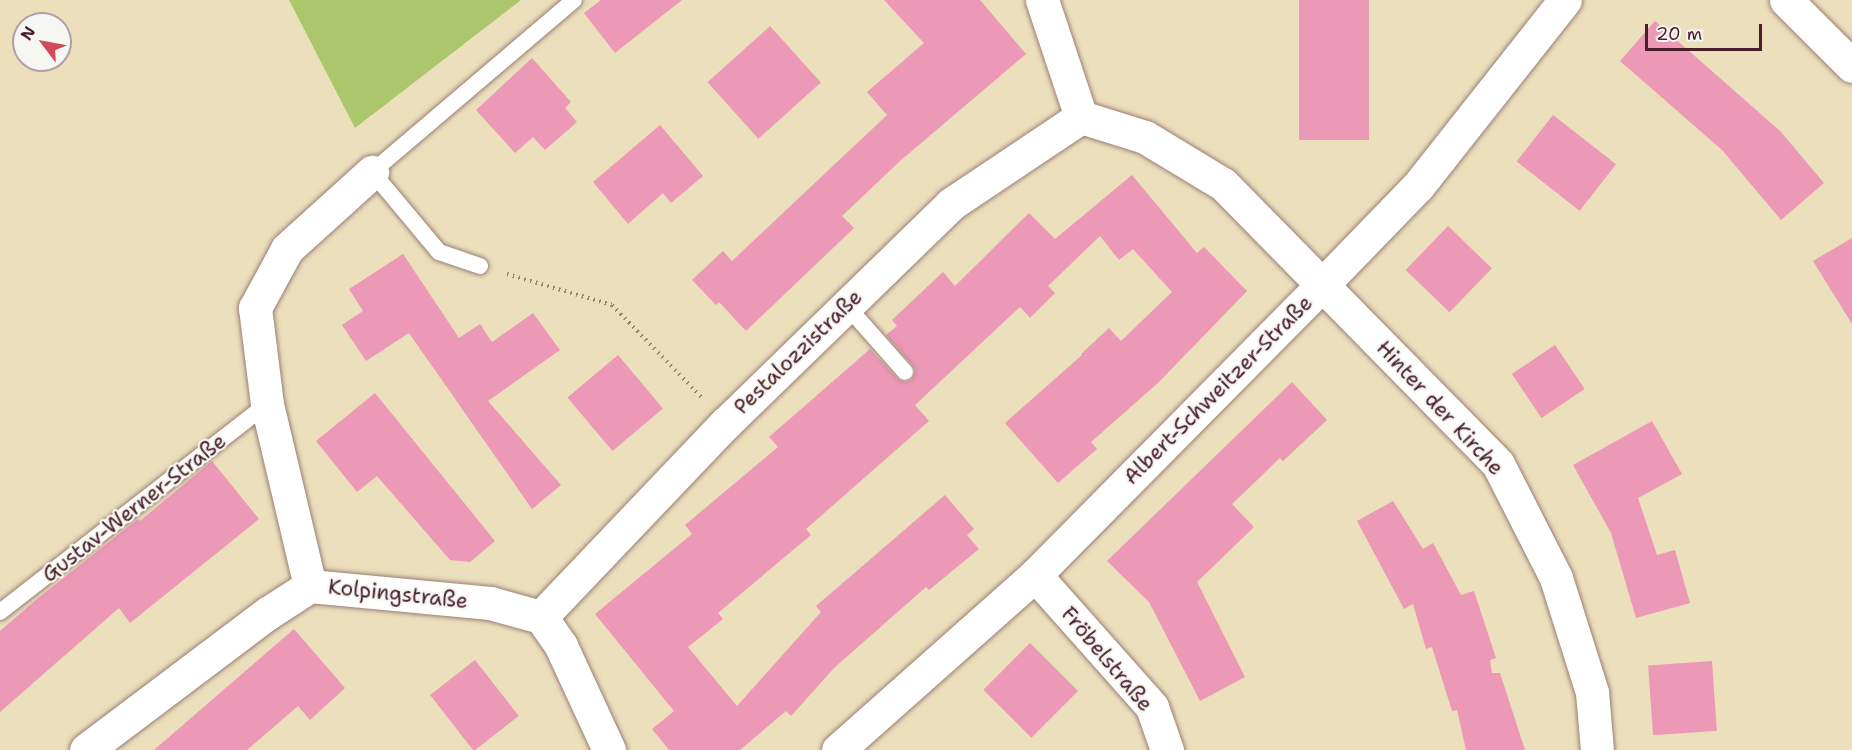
<!DOCTYPE html>
<html>
<head>
<meta charset="utf-8">
<style>
  body { margin:0 }
  #map { position:relative; width:1852px; height:750px; overflow:hidden; background:#ebdfbc; font-family:"Shantell Sans",sans-serif }
  div>[style] { position:absolute }
  .green>* { inset:0; background:#acc66c }
  .building>* { inset:0; background:#ec98b7; transform-origin:0 0 }
  .path>* { height:4px; margin-top:-2px; transform-origin:0; background:repeating-linear-gradient(90deg,#9a7f74 0 1.5px,transparent 0 6px) }
  .roads { filter:drop-shadow(0 0 2px #9a7f74) drop-shadow(0 0 2px #9a7f74) }
  .lane>* { height:16px; margin:-8px; padding:0 8px; transform-origin:8px; border-radius:8px; background:#fff }
  .street>* { height:33px; margin:-16.5px; padding:0 16.5px; transform-origin:16.5px; border-radius:16.5px; background:#fff }
  span { translate:-50% -50%; white-space:nowrap; text-align:center; line-height:1.15; -webkit-text-stroke:4.5px #f6f6f2; paint-order:stroke }
  .street-label { font-size:21px; color:#4a1f2b }
  .north { position:absolute; left:12px; top:12px; width:60px; height:60px; box-sizing:border-box; background:#f6f6f2; border:2px solid #b1a0a2; border-radius:50%; rotate:302deg; font-size:16px; font-weight:700; line-height:24px; text-align:center; color:#4a1f2b }
  .north::after { content:''; display:block; margin:auto; width:21px; height:27px; background:#d1495b; clip-path:polygon(50% 0,100% 100%,50% 72%,0 100%) }
  .scale { position:absolute; left:1645px; top:24px; width:117px; height:27px; box-sizing:border-box; border:3px solid #4a1f2b; border-top:0; padding-left:8px; font-size:18px; line-height:21px; white-space:nowrap; color:#4a1f2b; -webkit-text-stroke:4px #f6f6f2; paint-order:stroke }
</style>
</head>
<body>
<div id="map">
  <div class="green">
    <div style="clip-path:polygon(289px 0,521px 0,355px 128px)"></div>
  </div>
  <div class="building">
    <div style="clip-path:polygon(601px 0,682px 0,615px 53px,584px 13px)"></div>
    <div style="clip-path:polygon(884px 0,980px 0,1026px 54px,900px 161px,842px 216px,854px 228px,746px 331px,719px 302px,716px 305px,692px 280px,723px 251px,732px 261px,887px 115px,867px 92px,924px 43px)"></div>
    <div style="left:1299px;top:0;width:70px;height:140px"></div>
    <div style="clip-path:polygon(1655px 21px,1781px 132px,1824px 183px,1781px 220px,1722px 150px,1620px 61px)"></div>
    <div style="left:770px;top:26px;width:76px;height:84px;rotate:48deg"></div>
    <div style="clip-path:polygon(532px 58px,571px 102px,565px 108px,577px 122px,545px 150px,533px 137px,515px 153px,476px 110px)"></div>
    <div style="left:1553px;top:115px;width:80px;height:59px;rotate:38deg"></div>
    <div style="clip-path:polygon(660px 125px,703px 176px,671px 203px,663px 193px,628px 224px,593px 182px)"></div>
    <div style="clip-path:polygon(1132px 175px,1197px 253px,1204px 247px,1247px 291px,1158px 383px,1091px 442px,1097px 449px,1058px 483px,1005px 423px,1082px 355px,1081px 354px,1109px 328px,1121px 341px,1172px 292px,1133px 249px,1119px 260px,1100px 236px,1048px 286px,1055px 293px,1030px 318px,1020px 307px,915px 405px,929px 421px,806px 529px,811px 535px,718px 613px,723px 619px,688px 647px,737px 706px,821px 612px,816px 606px,945px 495px,974px 529px,967px 535px,979px 549px,929px 590px,926px 587px,834px 668px,791px 716px,786px 711px,740px 750px,669px 750px,652px 729px,674px 711px,595px 614px,692px 534px,685px 525px,778px 447px,769px 437px,870px 349px,898px 379px,906px 382px,912px 379px,915px 371px,913px 366px,886px 335px,897px 326px,892px 320px,943px 272px,955px 286px,1029px 213px,1055px 239px)"></div>
    <div style="left:1448px;top:226px;width:61px;height:61px;rotate:44deg"></div>
    <div style="clip-path:polygon(1852px 238px,1852px 324px,1813px 261px)"></div>
    <div style="clip-path:polygon(403px 254px,459px 338px,480px 324px,492px 342px,533px 313px,560px 350px,488px 401px,561px 485px,532px 509px,409px 333px,366px 361px,342px 325px,363px 311px,349px 289px)"></div>
    <div style="left:1555px;top:345px;width:53px;height:52px;rotate:56deg"></div>
    <div style="left:618px;top:355px;width:70px;height:66px;rotate:50deg"></div>
    <div style="clip-path:polygon(1292px 382px,1327px 420px,1283px 461px,1280px 458px,1232px 504px,1254px 527px,1197px 582px,1245px 677px,1200px 701px,1149px 602px,1107px 561px)"></div>
    <div style="clip-path:polygon(375px 393px,495px 541px,470px 562px,450px 560px,377px 476px,357px 492px,316px 441px)"></div>
    <div style="clip-path:polygon(1652px 421px,1682px 474px,1638px 498px,1657px 555px,1675px 550px,1690px 603px,1636px 618px,1611px 533px,1573px 465px)"></div>
    <div style="clip-path:polygon(212px 461px,259px 519px,130px 623px,119px 608px,0 712px,0 631px,37px 599px,138px 519px,140px 521px)"></div>
    <div style="clip-path:polygon(1393px 501px,1423px 549px,1433px 543px,1461px 595px,1474px 591px,1496px 658px,1490px 660px,1492px 673px,1500px 673px,1525px 750px,1466px 750px,1457px 710px,1452px 711px,1432px 647px,1426px 649px,1413px 604px,1404px 609px,1357px 521px)"></div>
    <div style="clip-path:polygon(294px 629px,345px 688px,310px 720px,298px 706px,247px 750px,154px 750px)"></div>
    <div style="left:1030px;top:643px;width:68px;height:66px;rotate:45deg"></div>
    <div style="left:475px;top:660px;width:71px;height:57px;rotate:52deg"></div>
    <div style="left:1712px;top:661px;width:70px;height:64px;rotate:86deg"></div>
  </div>
  <div class="path">
    <div style="left:507px;top:274px;width:109px;rotate:16.4deg"></div>
    <div style="left:612px;top:305px;width:128px;rotate:45.9deg"></div>
  </div>
  <div class="roads">
    <div class="lane">
      <div style="left:480px;top:266px;width:43px;rotate:-161.1deg"></div>
      <div style="left:439px;top:252px;width:104px;rotate:-129.9deg"></div>
      <div style="left:372px;top:172px;width:265px;rotate:-40.4deg"></div>
      <div style="left:846px;top:305px;width:89px;rotate:48.6deg"></div>
      <div style="left:0;top:612px;width:338px;rotate:-37.9deg"></div>
    </div>
    <div class="street">
      <div style="left:1042px;top:0;width:123px;rotate:71.6deg"></div>
      <div style="left:1786px;top:0;width:93px;rotate:45deg"></div>
      <div style="left:1035px;top:575px;width:176px;rotate:48.4deg"></div>
      <div style="left:1152px;top:707px;width:46px;rotate:70.8deg"></div>
      <div style="left:310px;top:586px;width:187px;rotate:-103.3deg"></div>
      <div style="left:267px;top:404px;width:97px;rotate:-97.1deg"></div>
      <div style="left:255px;top:308px;width:67px;rotate:-61.5deg"></div>
      <div style="left:287px;top:249px;width:115px;rotate:-42.2deg"></div>
      <div style="left:541px;top:617px;width:268px;rotate:-46.4deg"></div>
      <div style="left:726px;top:423px;width:314px;rotate:-44.2deg"></div>
      <div style="left:951px;top:204px;width:156px;rotate:-33.8deg"></div>
      <div style="left:1081px;top:117px;width:67px;rotate:17.4deg"></div>
      <div style="left:1145px;top:137px;width:91px;rotate:31.1deg"></div>
      <div style="left:1223px;top:184px;width:392px;rotate:45.5deg"></div>
      <div style="left:1498px;top:464px;width:128px;rotate:63deg"></div>
      <div style="left:1556px;top:578px;width:120px;rotate:72.5deg"></div>
      <div style="left:1592px;top:692px;width:58px;rotate:85.1deg"></div>
      <div style="left:86px;top:750px;width:228px;rotate:-37deg"></div>
      <div style="left:268px;top:613px;width:50px;rotate:-32.7deg"></div>
      <div style="left:310px;top:586px;width:181px;rotate:5.4deg"></div>
      <div style="left:490px;top:603px;width:53px;rotate:15.4deg"></div>
      <div style="left:541px;top:617px;width:35px;rotate:55deg"></div>
      <div style="left:561px;top:646px;width:115px;rotate:65.2deg"></div>
      <div style="left:838px;top:750px;width:264px;rotate:-41.6deg"></div>
      <div style="left:1035px;top:575px;width:409px;rotate:-45.3deg"></div>
      <div style="left:1323px;top:284px;width:136px;rotate:-45.9deg"></div>
      <div style="left:1418px;top:186px;width:237px;rotate:-51.7deg"></div>
    </div>
  </div>
  <div class="street-label">
    <span style="left:798px;top:352px;rotate:-44deg">Pestalozzistraße</span>
    <span style="left:1218px;top:390px;rotate:-45deg">Albert-Schweitzer-Straße</span>
    <span style="left:1440px;top:408px;rotate:47deg">Hinter der Kirche</span>
    <span style="left:134px;top:508px;rotate:-38deg">Gustav-Werner-Straße</span>
    <span style="left:398px;top:594px;rotate:6deg">Kolpingstraße</span>
    <span style="left:1107px;top:659px;rotate:50deg">Fröbelstraße</span>
  </div>
  <div class="north">N</div>
  <div class="scale">20 m</div>
</div>
</body>
</html>
